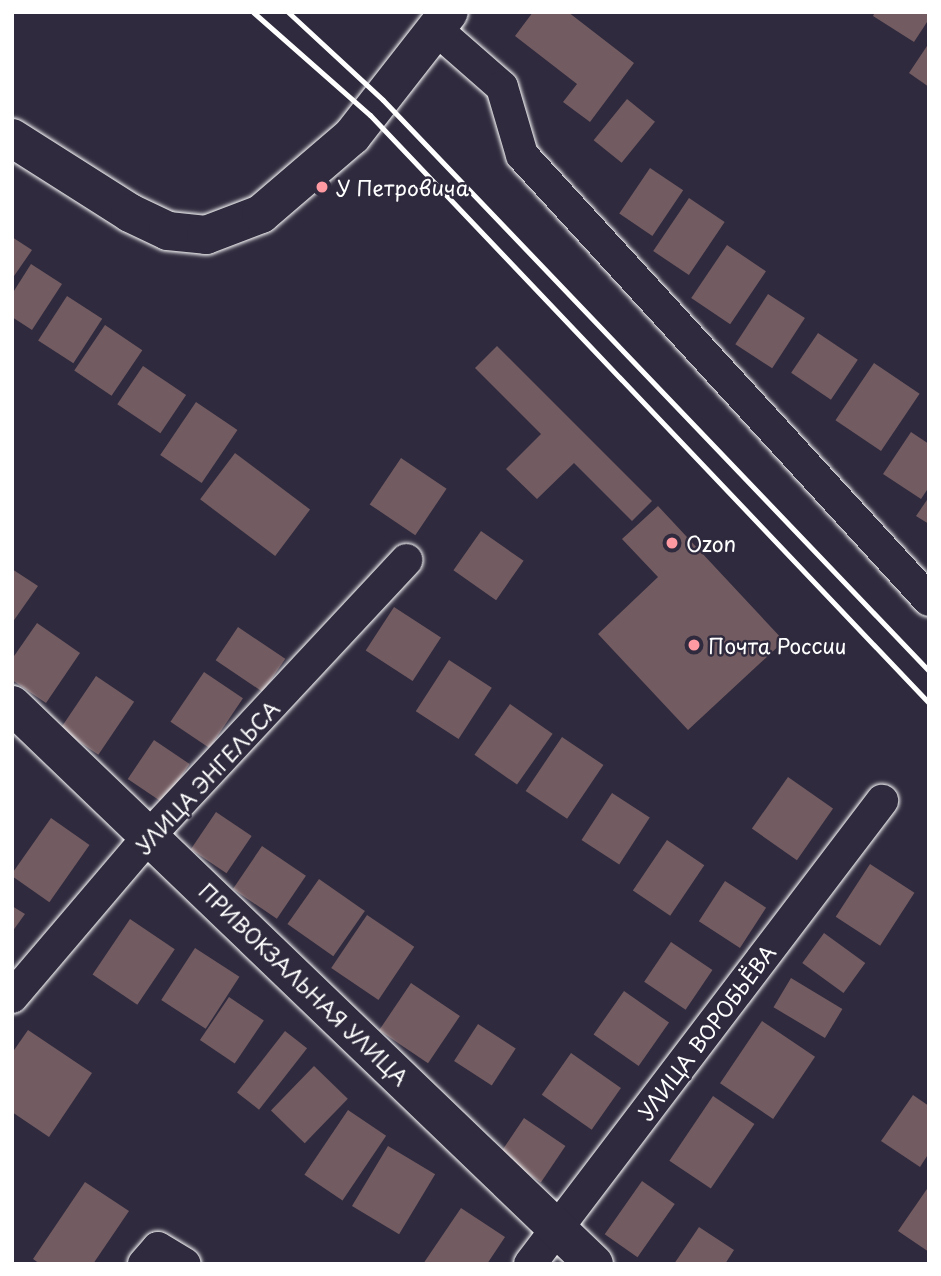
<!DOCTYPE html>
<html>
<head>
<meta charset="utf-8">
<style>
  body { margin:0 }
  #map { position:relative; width:941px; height:1276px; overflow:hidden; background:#2f2a3d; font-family:"Playpen Sans",sans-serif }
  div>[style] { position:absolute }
  .building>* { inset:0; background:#725b61; transform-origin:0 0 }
  .roads { filter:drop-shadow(0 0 2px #fff) drop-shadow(0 0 2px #fff) }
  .street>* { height:32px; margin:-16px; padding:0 16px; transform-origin:16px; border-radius:16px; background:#2f2a3d }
  .secondary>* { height:38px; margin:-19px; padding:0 19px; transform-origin:19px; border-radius:19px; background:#2f2a3d }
  .rail>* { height:5px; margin:-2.5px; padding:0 2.5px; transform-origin:2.5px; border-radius:2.5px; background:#fff }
  .dots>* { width:19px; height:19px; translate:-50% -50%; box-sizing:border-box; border:4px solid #2f2a3d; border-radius:50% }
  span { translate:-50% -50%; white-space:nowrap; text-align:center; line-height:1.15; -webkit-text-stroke:5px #2f2a3d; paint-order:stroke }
  .poi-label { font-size:21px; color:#fff }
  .left { translate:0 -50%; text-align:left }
  .street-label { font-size:21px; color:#fff }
  .frame { position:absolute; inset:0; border:14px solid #fff; pointer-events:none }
</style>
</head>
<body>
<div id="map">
  <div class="building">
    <div style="clip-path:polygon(533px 12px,568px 12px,634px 63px,590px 122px,563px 102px,577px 84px,515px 36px)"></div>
    <div style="clip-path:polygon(875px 12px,929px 12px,929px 19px,914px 42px,873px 16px)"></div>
    <div style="clip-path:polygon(929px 43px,929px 87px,909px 73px)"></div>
    <div style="left:627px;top:99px;width:36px;height:53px;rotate:39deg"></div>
    <div style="left:650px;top:168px;width:40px;height:55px;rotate:34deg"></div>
    <div style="left:689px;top:198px;width:43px;height:64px;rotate:34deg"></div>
    <div style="clip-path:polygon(12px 237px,32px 250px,12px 279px)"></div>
    <div style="left:727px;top:245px;width:47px;height:64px;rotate:34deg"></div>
    <div style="clip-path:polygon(31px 264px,62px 284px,32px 330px,12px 317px,12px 294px)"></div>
    <div style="left:768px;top:294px;width:44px;height:60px;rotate:33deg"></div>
    <div style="left:67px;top:296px;width:42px;height:53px;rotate:33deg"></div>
    <div style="left:105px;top:325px;width:45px;height:55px;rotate:34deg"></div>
    <div style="left:818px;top:333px;width:48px;height:48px;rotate:34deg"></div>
    <div style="clip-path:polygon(497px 346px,652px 501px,632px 521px,574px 463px,537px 499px,506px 469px,541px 434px,475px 368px)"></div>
    <div style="left:874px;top:363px;width:55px;height:69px;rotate:34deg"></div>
    <div style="left:143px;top:366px;width:52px;height:46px;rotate:34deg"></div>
    <div style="left:196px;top:402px;width:50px;height:64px;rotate:34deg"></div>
    <div style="clip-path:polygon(911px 432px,929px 444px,929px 487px,921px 499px,883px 474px)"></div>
    <div style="left:235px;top:453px;width:94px;height:58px;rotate:37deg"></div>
    <div style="left:401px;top:458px;width:55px;height:56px;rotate:34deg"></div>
    <div style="clip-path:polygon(929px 497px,929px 524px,916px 516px)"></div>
    <div style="clip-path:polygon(658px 506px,784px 641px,688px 730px,598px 634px,658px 577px,622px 539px)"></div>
    <div style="left:481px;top:531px;width:52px;height:48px;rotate:35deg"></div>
    <div style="clip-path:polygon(12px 569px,38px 586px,12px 623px)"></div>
    <div style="left:394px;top:607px;width:56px;height:52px;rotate:33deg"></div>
    <div style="clip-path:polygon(37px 623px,80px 653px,46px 703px,12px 680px,12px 659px)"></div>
    <div style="left:238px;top:627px;width:57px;height:40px;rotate:34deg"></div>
    <div style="left:449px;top:660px;width:51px;height:61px;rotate:33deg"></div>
    <div style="left:204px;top:672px;width:47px;height:60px;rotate:34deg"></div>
    <div style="left:96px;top:676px;width:46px;height:64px;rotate:34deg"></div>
    <div style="left:510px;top:704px;width:52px;height:62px;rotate:35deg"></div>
    <div style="left:562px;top:737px;width:50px;height:65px;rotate:34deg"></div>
    <div style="left:154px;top:740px;width:43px;height:47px;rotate:34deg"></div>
    <div style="left:788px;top:777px;width:55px;height:63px;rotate:35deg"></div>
    <div style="left:612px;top:793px;width:45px;height:56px;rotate:33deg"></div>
    <div style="left:216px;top:812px;width:43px;height:45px;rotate:34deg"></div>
    <div style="left:51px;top:818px;width:47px;height:70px;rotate:35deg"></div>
    <div style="left:667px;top:840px;width:45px;height:61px;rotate:34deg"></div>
    <div style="left:262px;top:846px;width:53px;height:52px;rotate:34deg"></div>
    <div style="left:870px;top:864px;width:53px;height:63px;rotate:33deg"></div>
    <div style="left:319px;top:879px;width:56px;height:55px;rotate:35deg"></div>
    <div style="left:725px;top:881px;width:49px;height:48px;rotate:33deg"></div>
    <div style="clip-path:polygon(12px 906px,25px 914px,12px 932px)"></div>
    <div style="left:367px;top:915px;width:57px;height:64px;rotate:34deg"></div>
    <div style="left:130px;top:919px;width:54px;height:67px;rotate:34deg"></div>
    <div style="left:824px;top:933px;width:51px;height:37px;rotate:36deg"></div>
    <div style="left:671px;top:942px;width:50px;height:48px;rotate:34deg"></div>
    <div style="left:195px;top:948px;width:53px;height:62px;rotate:33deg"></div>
    <div style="left:791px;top:978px;width:60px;height:34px;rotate:31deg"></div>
    <div style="left:411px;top:983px;width:59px;height:57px;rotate:34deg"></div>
    <div style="left:624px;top:991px;width:55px;height:53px;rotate:35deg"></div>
    <div style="left:229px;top:997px;width:42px;height:52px;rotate:34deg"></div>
    <div style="left:762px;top:1021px;width:64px;height:75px;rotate:34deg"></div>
    <div style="left:478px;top:1024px;width:45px;height:44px;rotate:33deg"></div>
    <div style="clip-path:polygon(28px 1030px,92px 1073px,49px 1137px,12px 1112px,12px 1053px)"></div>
    <div style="left:285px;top:1031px;width:28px;height:78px;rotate:38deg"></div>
    <div style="left:571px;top:1053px;width:61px;height:51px;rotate:35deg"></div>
    <div style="left:314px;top:1066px;width:47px;height:62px;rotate:44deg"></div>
    <div style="clip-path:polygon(913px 1095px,929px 1106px,929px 1153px,920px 1167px,881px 1141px)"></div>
    <div style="left:713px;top:1096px;width:50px;height:78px;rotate:34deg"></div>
    <div style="left:348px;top:1110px;width:46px;height:78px;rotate:34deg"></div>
    <div style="left:524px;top:1118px;width:50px;height:44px;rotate:34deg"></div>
    <div style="left:388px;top:1146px;width:55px;height:70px;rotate:31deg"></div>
    <div style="left:642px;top:1181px;width:40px;height:65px;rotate:35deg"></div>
    <div style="clip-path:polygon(85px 1182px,129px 1211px,93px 1264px,40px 1264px,33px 1259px)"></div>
    <div style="clip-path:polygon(929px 1186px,929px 1252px,898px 1231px)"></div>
    <div style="clip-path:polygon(461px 1208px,505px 1237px,487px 1264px,423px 1264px)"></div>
    <div style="clip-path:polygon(699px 1227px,734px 1250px,725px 1264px,674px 1264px)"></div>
  </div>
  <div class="roads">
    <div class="street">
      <div style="left:437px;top:30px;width:86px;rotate:41.2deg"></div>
      <div style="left:502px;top:87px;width:71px;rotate:73.6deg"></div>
      <div style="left:522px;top:155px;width:603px;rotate:47.55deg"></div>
      <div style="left:12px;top:997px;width:213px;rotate:-49.6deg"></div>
      <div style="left:150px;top:835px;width:376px;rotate:-47deg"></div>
      <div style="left:144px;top:1264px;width:21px;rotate:-49deg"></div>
      <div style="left:158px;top:1248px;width:31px;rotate:31deg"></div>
      <div style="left:530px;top:1264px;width:582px;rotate:-52.76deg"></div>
    </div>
    <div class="secondary">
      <div style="left:12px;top:138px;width:140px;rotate:32.4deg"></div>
      <div style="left:130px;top:213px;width:42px;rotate:25.3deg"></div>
      <div style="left:168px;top:231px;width:38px;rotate:6deg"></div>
      <div style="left:206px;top:235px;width:59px;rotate:-20.9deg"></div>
      <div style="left:261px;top:214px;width:120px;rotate:-40.6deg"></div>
      <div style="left:352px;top:136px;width:157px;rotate:-52deg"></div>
      <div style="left:12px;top:705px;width:807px;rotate:43.85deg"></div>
    </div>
  </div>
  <div class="rail">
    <div style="left:253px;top:12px;width:156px;rotate:41.4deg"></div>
    <div style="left:370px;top:115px;width:811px;rotate:46.45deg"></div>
    <div style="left:288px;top:12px;width:129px;rotate:42.8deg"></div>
    <div style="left:383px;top:100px;width:790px;rotate:46.28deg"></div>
  </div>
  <div class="dots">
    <div style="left:322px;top:187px;background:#ff9aa2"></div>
    <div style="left:672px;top:543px;background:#ff9aa2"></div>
    <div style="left:694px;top:645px;background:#ff9aa2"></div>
  </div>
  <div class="poi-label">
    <span class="left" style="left:336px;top:187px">У Петровича</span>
    <span class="left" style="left:686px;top:543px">Ozon</span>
    <span class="left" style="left:708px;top:645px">Почта России</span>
  </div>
  <div class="street-label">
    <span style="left:207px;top:777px;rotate:-47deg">УЛИЦА ЭНГЕЛЬСА</span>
    <span style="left:304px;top:984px;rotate:44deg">ПРИВОКЗАЛЬНАЯ УЛИЦА</span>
    <span style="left:706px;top:1032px;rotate:-53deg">УЛИЦА ВОРОБЬЁВА</span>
  </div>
  <div class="frame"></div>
</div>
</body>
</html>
